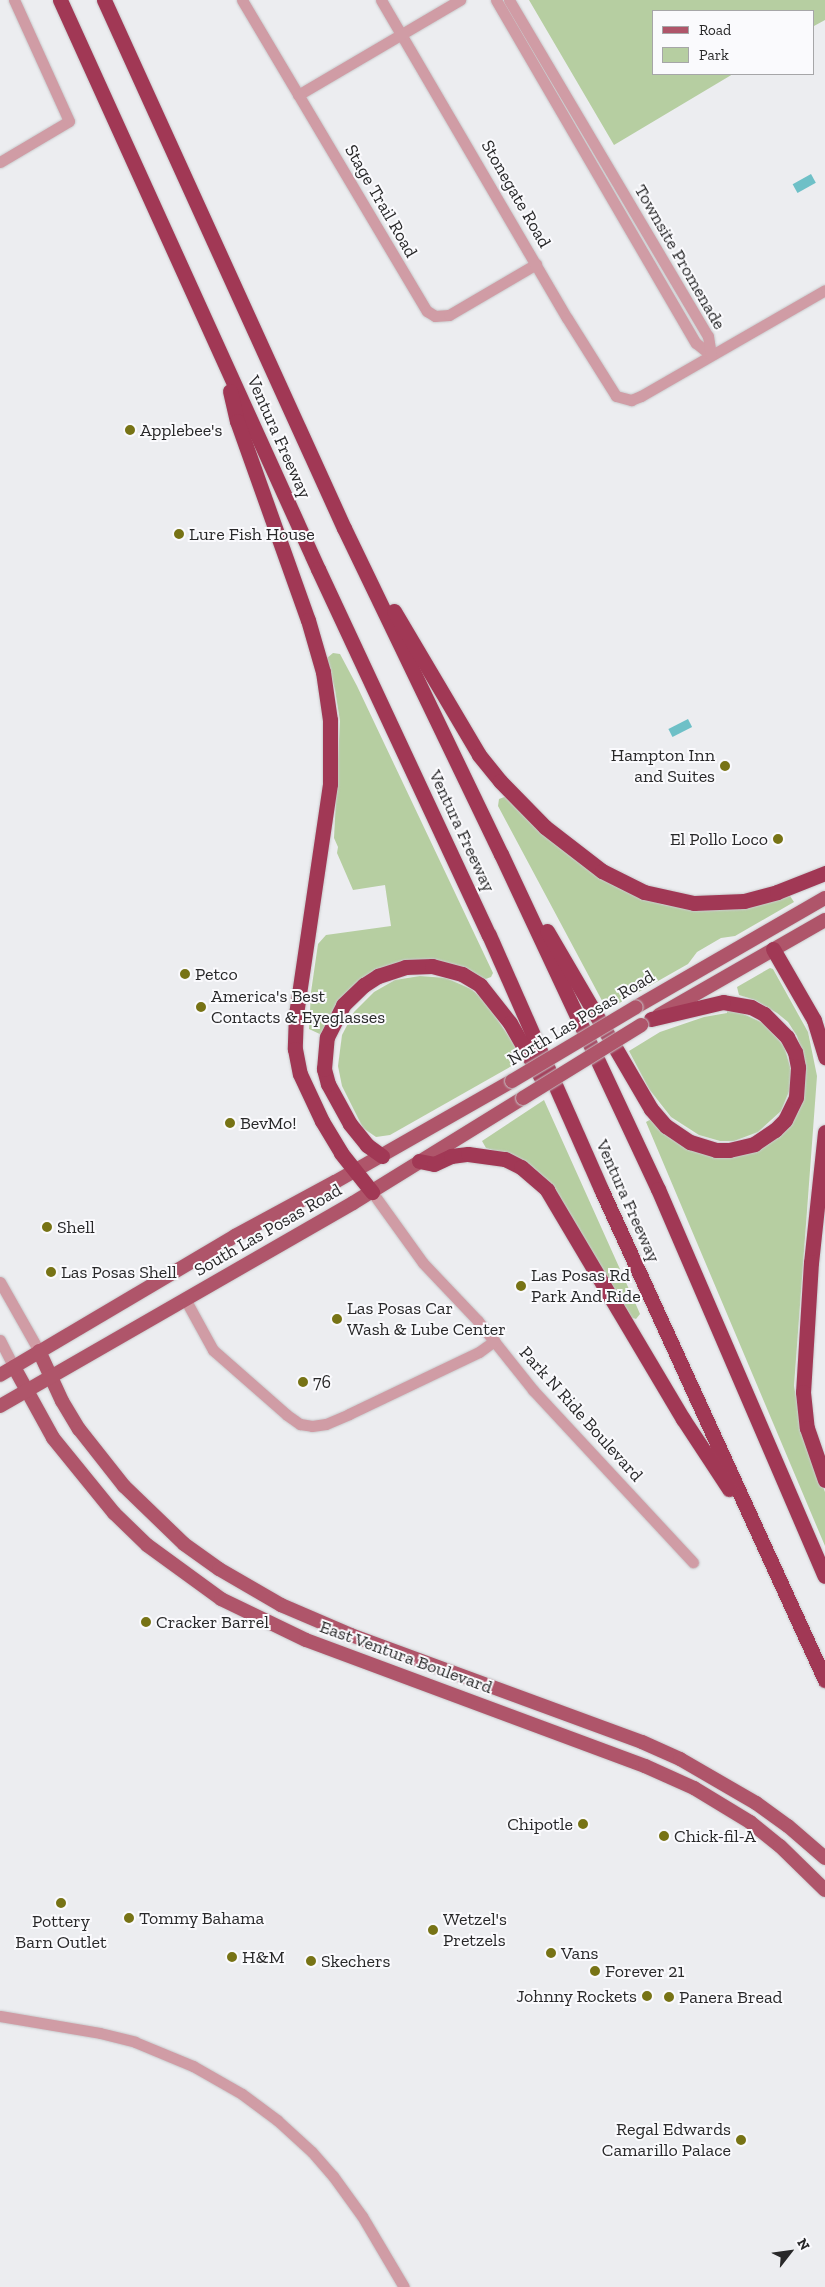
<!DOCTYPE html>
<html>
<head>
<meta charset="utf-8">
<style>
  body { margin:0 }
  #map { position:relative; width:825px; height:2287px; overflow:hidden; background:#ecedf0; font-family:"Zilla Slab",serif }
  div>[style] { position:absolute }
  .green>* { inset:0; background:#b6cea1 }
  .water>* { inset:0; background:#6ec0c7; transform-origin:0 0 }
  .roads { filter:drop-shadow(0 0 1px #c9cacc) drop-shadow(0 0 1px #c9cacc) }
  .minor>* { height:11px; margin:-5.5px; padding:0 5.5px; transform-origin:5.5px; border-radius:5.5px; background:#d09ca5 }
  .major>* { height:14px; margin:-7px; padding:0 7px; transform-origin:7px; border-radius:7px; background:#af556a }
  .highway>* { height:15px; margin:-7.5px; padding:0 7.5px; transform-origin:7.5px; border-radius:7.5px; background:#a13855 }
  .bridges { filter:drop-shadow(0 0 1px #c9cacc) drop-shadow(0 0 1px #c9cacc) }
  .major-bridge>* { height:14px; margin:-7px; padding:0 7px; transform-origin:7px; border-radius:7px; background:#af556a }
  .dots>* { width:14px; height:14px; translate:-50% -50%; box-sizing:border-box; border:2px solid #fafafd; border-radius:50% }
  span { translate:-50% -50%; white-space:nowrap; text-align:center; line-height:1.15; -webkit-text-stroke:4px #fafafd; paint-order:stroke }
  .street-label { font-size:18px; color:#282829 }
  .poi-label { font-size:18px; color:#282829 }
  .left { translate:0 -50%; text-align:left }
  .right { translate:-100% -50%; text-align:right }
  .legend { position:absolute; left:652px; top:10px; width:162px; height:65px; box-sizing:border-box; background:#fafafd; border:1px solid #a6a6a8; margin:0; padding:6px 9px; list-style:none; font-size:15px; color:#282829 }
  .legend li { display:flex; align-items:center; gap:10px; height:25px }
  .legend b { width:25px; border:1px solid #a6a6a8 }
  .north { position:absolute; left:765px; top:2227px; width:50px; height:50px; -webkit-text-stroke:4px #fafafd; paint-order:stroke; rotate:60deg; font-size:14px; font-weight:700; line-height:20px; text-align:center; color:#282829 }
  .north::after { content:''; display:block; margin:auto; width:18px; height:22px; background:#282829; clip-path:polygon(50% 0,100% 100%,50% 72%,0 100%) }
</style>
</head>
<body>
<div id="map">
  <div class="green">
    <div style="clip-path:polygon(529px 0,825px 0,825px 20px,814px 26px,814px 11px,654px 11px,654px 74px,733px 74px,614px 145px)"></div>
    <div style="clip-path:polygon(333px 653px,340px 654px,357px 686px,493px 973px,491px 977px,483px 980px,392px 964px,324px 1036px,309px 1029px,311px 992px,318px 944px,326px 935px,391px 926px,385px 885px,353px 890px,337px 853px,338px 847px,334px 838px,340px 721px,335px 690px,327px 658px)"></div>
    <div style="clip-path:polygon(507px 796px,635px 896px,664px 905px,704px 911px,738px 909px,790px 896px,794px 902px,735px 936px,721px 938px,697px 952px,688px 964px,607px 1010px,498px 806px,499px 799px)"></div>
    <div style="clip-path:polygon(770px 968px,773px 969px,808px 1032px,817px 1076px,794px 1386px,802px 1431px,825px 1492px,825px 1546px,646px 1122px,653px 1118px,735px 1155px,749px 1153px,769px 1144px,790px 1125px,799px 1111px,806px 1075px,805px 1061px,797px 1036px,788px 1022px,777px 1013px,755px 1000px,739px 995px,737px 987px)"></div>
    <div style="clip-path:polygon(420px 976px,446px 978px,471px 989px,484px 1000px,524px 1059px,390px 1135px,376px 1137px,363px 1128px,342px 1086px,338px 1066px,342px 1035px,354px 1012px,374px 992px,395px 980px)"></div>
    <div style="clip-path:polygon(727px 1010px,739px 1012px,763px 1023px,784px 1046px,791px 1070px,790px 1089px,781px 1111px,758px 1132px,734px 1141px,720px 1141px,699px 1135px,671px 1117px,649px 1089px,629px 1051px,660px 1032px,704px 1017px,727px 1013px)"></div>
    <div style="clip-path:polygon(544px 1100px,637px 1307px,640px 1314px,636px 1319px,630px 1317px,556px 1192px,535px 1169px,516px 1157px,486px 1148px,482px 1141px)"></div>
  </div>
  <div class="water">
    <div style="left:811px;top:174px;width:10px;height:21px;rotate:61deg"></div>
    <div style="left:688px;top:719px;width:9px;height:22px;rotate:63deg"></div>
  </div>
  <div class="roads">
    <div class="minor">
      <div style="left:242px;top:0;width:362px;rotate:59.3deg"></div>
      <div style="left:427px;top:311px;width:9px;rotate:32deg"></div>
      <div style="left:435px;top:316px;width:14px;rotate:-4deg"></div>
      <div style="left:449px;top:315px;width:101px;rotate:-30.4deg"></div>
      <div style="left:381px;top:0;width:368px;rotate:59.7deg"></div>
      <div style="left:567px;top:318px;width:92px;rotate:57.9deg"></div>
      <div style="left:616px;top:396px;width:16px;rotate:15deg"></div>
      <div style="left:631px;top:400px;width:11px;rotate:-22deg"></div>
      <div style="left:641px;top:396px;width:212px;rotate:-29.9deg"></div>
      <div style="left:496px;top:0;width:397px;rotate:59.8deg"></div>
      <div style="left:696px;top:343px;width:19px;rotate:39deg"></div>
      <div style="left:509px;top:0;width:391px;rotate:59.4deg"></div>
      <div style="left:708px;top:336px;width:19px;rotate:81deg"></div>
      <div style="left:298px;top:95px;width:188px;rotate:-30.4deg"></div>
      <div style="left:0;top:162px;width:80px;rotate:-30.7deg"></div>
      <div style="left:69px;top:121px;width:133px;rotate:-114.4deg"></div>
      <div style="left:372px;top:1192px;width:87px;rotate:54.3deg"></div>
      <div style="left:423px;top:1263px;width:80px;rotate:46.5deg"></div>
      <div style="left:478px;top:1321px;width:88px;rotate:51.4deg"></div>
      <div style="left:533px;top:1390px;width:235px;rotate:47.1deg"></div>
      <div style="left:0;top:1282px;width:79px;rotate:60.5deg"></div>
      <div style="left:185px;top:1299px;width:58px;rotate:61.2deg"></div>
      <div style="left:213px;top:1350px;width:98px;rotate:41.3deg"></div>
      <div style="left:287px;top:1415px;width:16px;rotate:35deg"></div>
      <div style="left:300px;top:1424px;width:12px;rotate:9deg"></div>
      <div style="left:312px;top:1426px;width:14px;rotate:-8deg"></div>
      <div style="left:326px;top:1424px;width:25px;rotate:-23deg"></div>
      <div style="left:349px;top:1414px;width:144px;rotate:-25.5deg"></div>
      <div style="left:479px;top:1352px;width:19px;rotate:-36deg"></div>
      <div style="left:0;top:1340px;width:30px;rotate:63deg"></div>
      <div style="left:0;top:2016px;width:101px;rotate:9.6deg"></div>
      <div style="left:100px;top:2033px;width:36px;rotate:14deg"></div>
      <div style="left:135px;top:2042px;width:63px;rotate:22.5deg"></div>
      <div style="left:193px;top:2066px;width:56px;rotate:29.7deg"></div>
      <div style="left:242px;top:2094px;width:44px;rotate:36.6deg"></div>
      <div style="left:277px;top:2120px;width:47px;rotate:42.4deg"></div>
      <div style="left:312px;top:2152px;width:32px;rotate:49deg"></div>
      <div style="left:333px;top:2176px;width:49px;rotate:54.1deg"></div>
      <div style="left:362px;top:2216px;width:82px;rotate:59.4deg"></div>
    </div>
    <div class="major">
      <div style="left:636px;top:1007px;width:218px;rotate:-30deg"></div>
      <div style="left:659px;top:1015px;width:191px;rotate:-29.8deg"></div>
      <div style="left:39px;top:1351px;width:55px;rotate:65.3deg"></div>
      <div style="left:62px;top:1401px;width:33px;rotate:59deg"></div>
      <div style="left:79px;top:1429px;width:73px;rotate:51.7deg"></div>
      <div style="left:124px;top:1486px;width:83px;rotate:44deg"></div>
      <div style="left:184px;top:1544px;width:43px;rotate:35.5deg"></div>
      <div style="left:219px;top:1569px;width:72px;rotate:30.1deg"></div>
      <div style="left:281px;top:1605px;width:76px;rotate:23.2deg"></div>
      <div style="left:351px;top:1635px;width:310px;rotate:20.2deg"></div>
      <div style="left:642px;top:1742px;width:42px;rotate:24.1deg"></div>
      <div style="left:680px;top:1759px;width:88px;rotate:30.1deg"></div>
      <div style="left:756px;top:1803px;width:39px;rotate:36deg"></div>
      <div style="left:788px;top:1826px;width:49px;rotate:40.9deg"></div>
      <div style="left:14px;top:1367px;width:81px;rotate:61.2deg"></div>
      <div style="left:53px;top:1438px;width:97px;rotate:50.9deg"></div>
      <div style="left:114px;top:1513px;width:46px;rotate:44.1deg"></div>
      <div style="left:147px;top:1545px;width:92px;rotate:36.1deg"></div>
      <div style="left:221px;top:1599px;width:94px;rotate:25.8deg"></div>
      <div style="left:306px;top:1640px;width:362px;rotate:20.4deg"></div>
      <div style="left:645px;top:1766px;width:54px;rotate:24.2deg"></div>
      <div style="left:694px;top:1788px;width:66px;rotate:31.3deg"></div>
      <div style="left:750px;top:1822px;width:38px;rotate:39deg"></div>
      <div style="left:780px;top:1846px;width:63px;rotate:44.4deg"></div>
      <div style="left:0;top:1375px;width:273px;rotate:-30.6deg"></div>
      <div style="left:235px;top:1236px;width:114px;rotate:-28.4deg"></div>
      <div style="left:335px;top:1182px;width:204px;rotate:-29.7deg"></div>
      <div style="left:0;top:1406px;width:407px;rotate:-29.9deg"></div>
      <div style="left:353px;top:1203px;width:200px;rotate:-31.7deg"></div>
    </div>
    <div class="highway">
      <div style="left:60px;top:0;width:625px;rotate:65.61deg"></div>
      <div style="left:318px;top:569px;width:404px;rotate:65deg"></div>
      <div style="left:489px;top:935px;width:278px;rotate:66.2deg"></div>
      <div style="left:601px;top:1189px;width:540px;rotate:65.48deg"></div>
      <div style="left:104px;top:0;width:580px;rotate:65.56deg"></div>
      <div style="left:344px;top:528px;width:362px;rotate:64.3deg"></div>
      <div style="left:501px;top:854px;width:370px;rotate:64.9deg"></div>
      <div style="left:658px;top:1189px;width:421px;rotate:66.7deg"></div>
      <div style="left:230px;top:391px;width:31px;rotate:77deg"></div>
      <div style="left:237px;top:421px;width:211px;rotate:70.4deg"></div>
      <div style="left:308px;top:620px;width:54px;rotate:73.9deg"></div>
      <div style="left:323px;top:672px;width:49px;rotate:81.7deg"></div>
      <div style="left:330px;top:720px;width:64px;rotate:90deg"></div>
      <div style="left:330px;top:784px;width:232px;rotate:98.4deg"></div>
      <div style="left:296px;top:1013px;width:36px;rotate:92deg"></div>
      <div style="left:295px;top:1049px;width:25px;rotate:79deg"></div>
      <div style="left:300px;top:1074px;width:52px;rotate:64.9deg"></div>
      <div style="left:322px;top:1121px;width:37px;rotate:59deg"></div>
      <div style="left:341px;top:1153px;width:50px;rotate:51.5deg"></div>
      <div style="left:394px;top:611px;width:167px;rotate:59.4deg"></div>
      <div style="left:479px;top:755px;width:33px;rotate:51deg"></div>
      <div style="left:500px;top:781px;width:64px;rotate:45.6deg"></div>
      <div style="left:545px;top:827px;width:72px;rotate:37.7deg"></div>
      <div style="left:602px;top:871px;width:47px;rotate:26.6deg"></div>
      <div style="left:644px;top:892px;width:51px;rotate:12.4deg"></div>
      <div style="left:694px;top:903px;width:50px;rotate:-2.3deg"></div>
      <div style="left:744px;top:901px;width:34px;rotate:-15deg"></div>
      <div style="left:777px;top:892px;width:52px;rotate:-21.6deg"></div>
      <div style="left:547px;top:931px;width:206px;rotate:59.7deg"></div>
      <div style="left:651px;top:1109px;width:23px;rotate:49deg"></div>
      <div style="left:666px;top:1126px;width:29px;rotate:34deg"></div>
      <div style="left:690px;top:1142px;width:27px;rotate:17deg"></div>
      <div style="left:716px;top:1150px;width:13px"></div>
      <div style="left:729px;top:1150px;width:26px;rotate:-13deg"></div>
      <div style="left:754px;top:1144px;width:25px;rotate:-34deg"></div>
      <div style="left:775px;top:1130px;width:14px;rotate:-45deg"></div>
      <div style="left:785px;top:1120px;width:25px;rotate:-64deg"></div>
      <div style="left:796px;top:1097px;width:30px;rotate:-86deg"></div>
      <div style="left:798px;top:1067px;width:15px;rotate:-101deg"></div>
      <div style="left:795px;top:1052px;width:17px;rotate:-118deg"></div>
      <div style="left:787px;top:1037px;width:33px;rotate:-135deg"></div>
      <div style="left:764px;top:1014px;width:15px;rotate:-152deg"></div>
      <div style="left:751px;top:1007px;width:28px;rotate:-170deg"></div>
      <div style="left:723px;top:1002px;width:74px;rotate:166.7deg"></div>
      <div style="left:773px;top:949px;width:82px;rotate:60deg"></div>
      <div style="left:814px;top:1020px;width:39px;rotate:73deg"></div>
      <div style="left:825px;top:1132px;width:131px;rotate:96.1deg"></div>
      <div style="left:811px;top:1262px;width:130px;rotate:93.5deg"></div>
      <div style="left:803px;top:1392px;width:36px;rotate:84deg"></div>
      <div style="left:807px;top:1428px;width:55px;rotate:70.9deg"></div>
      <div style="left:382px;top:1156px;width:19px;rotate:-144deg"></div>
      <div style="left:367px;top:1145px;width:27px;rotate:-129deg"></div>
      <div style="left:350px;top:1124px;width:46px;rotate:-118.8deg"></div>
      <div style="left:328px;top:1084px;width:16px;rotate:-105deg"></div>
      <div style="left:324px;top:1069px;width:32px;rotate:-85deg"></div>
      <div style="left:327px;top:1037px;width:36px;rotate:-63deg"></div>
      <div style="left:343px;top:1005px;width:29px;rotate:-44deg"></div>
      <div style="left:364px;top:985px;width:17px;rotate:-33deg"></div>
      <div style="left:378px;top:976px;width:28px;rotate:-18deg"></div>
      <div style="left:405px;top:967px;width:27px;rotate:-2deg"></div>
      <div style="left:432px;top:966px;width:31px;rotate:15deg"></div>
      <div style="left:462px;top:974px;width:21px;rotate:31deg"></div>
      <div style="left:480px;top:985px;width:48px;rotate:51.7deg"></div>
      <div style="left:510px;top:1023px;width:64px;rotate:60.3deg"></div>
      <div style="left:419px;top:1161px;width:15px;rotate:11deg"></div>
      <div style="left:434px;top:1164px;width:19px;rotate:-25deg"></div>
      <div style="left:451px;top:1156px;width:17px;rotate:-7deg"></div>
      <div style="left:468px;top:1154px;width:37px;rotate:8deg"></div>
      <div style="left:505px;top:1159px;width:18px;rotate:27deg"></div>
      <div style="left:521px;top:1167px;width:35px;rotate:41deg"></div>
      <div style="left:547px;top:1190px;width:266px;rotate:59.3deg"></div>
      <div style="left:683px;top:1419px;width:84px;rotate:56.7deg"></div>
    </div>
  </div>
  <div class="bridges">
    <div class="major-bridge">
      <div style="left:512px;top:1081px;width:144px;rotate:-30.8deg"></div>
      <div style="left:523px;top:1098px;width:139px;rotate:-31.7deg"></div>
    </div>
  </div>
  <div class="dots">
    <div style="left:130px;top:430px;background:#777315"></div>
    <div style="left:179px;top:534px;background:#777315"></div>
    <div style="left:725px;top:766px;background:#777315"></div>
    <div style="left:778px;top:839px;background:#777315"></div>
    <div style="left:185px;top:974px;background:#777315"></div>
    <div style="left:201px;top:1007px;background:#777315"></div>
    <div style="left:230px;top:1123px;background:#777315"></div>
    <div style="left:47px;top:1227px;background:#777315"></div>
    <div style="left:51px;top:1272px;background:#777315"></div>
    <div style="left:521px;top:1286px;background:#777315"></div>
    <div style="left:337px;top:1319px;background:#777315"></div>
    <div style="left:303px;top:1382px;background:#777315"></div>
    <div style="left:146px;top:1622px;background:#777315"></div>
    <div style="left:583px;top:1824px;background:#777315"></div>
    <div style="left:664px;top:1836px;background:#777315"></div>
    <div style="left:61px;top:1903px;background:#777315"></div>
    <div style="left:129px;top:1918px;background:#777315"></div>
    <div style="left:433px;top:1930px;background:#777315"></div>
    <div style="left:551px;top:1953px;background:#777315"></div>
    <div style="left:232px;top:1957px;background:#777315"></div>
    <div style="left:311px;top:1961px;background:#777315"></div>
    <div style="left:595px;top:1971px;background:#777315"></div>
    <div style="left:647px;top:1996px;background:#777315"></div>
    <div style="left:669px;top:1997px;background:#777315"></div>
    <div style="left:741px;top:2140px;background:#777315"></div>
  </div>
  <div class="street-label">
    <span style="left:516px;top:194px;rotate:60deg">Stonegate Road</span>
    <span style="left:381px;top:201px;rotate:60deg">Stage Trail Road</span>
    <span style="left:680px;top:257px;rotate:60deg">Townsite Promenade</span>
    <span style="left:279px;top:437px;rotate:66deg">Ventura Freeway</span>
    <span style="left:462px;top:831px;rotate:65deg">Ventura Freeway</span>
    <span style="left:581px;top:1018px;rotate:-31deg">North Las Posas Road</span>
    <span style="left:628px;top:1201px;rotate:66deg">Ventura Freeway</span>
    <span style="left:268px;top:1230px;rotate:-30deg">South Las Posas Road</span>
    <span style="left:581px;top:1414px;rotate:48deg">Park N Ride Boulevard</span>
    <span style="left:406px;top:1657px;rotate:20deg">East Ventura Boulevard</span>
  </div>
  <div class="poi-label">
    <span class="left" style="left:140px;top:430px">Applebee's</span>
    <span class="left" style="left:189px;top:534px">Lure Fish House</span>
    <span class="right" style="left:715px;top:766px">Hampton Inn<br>and Suites</span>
    <span class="right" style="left:768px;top:839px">El Pollo Loco</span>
    <span class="left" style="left:195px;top:974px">Petco</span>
    <span class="left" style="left:211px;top:1007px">America's Best<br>Contacts &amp; Eyeglasses</span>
    <span class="left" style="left:240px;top:1123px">BevMo!</span>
    <span class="left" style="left:57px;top:1227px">Shell</span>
    <span class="left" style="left:61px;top:1272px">Las Posas Shell</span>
    <span class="left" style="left:531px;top:1286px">Las Posas Rd<br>Park And Ride</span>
    <span class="left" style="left:347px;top:1319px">Las Posas Car<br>Wash &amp; Lube Center</span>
    <span class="left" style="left:313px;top:1382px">76</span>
    <span class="left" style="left:156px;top:1622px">Cracker Barrel</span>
    <span class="right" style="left:573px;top:1824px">Chipotle</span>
    <span class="left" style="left:674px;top:1836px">Chick-fil-A</span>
    <span class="left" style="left:139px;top:1918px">Tommy Bahama</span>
    <span class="left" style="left:443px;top:1930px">Wetzel's<br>Pretzels</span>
    <span style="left:61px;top:1932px">Pottery<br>Barn Outlet</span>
    <span class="left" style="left:561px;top:1953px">Vans</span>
    <span class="left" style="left:242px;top:1957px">H&amp;M</span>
    <span class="left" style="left:321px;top:1961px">Skechers</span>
    <span class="left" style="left:605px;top:1971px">Forever 21</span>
    <span class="right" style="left:637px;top:1996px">Johnny Rockets</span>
    <span class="left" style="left:679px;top:1997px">Panera Bread</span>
    <span class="right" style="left:731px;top:2140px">Regal Edwards<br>Camarillo Palace</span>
  </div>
  <ul class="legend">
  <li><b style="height:6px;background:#af556a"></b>Road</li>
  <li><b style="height:14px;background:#b6cea1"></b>Park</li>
  </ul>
  <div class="north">N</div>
</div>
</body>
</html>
